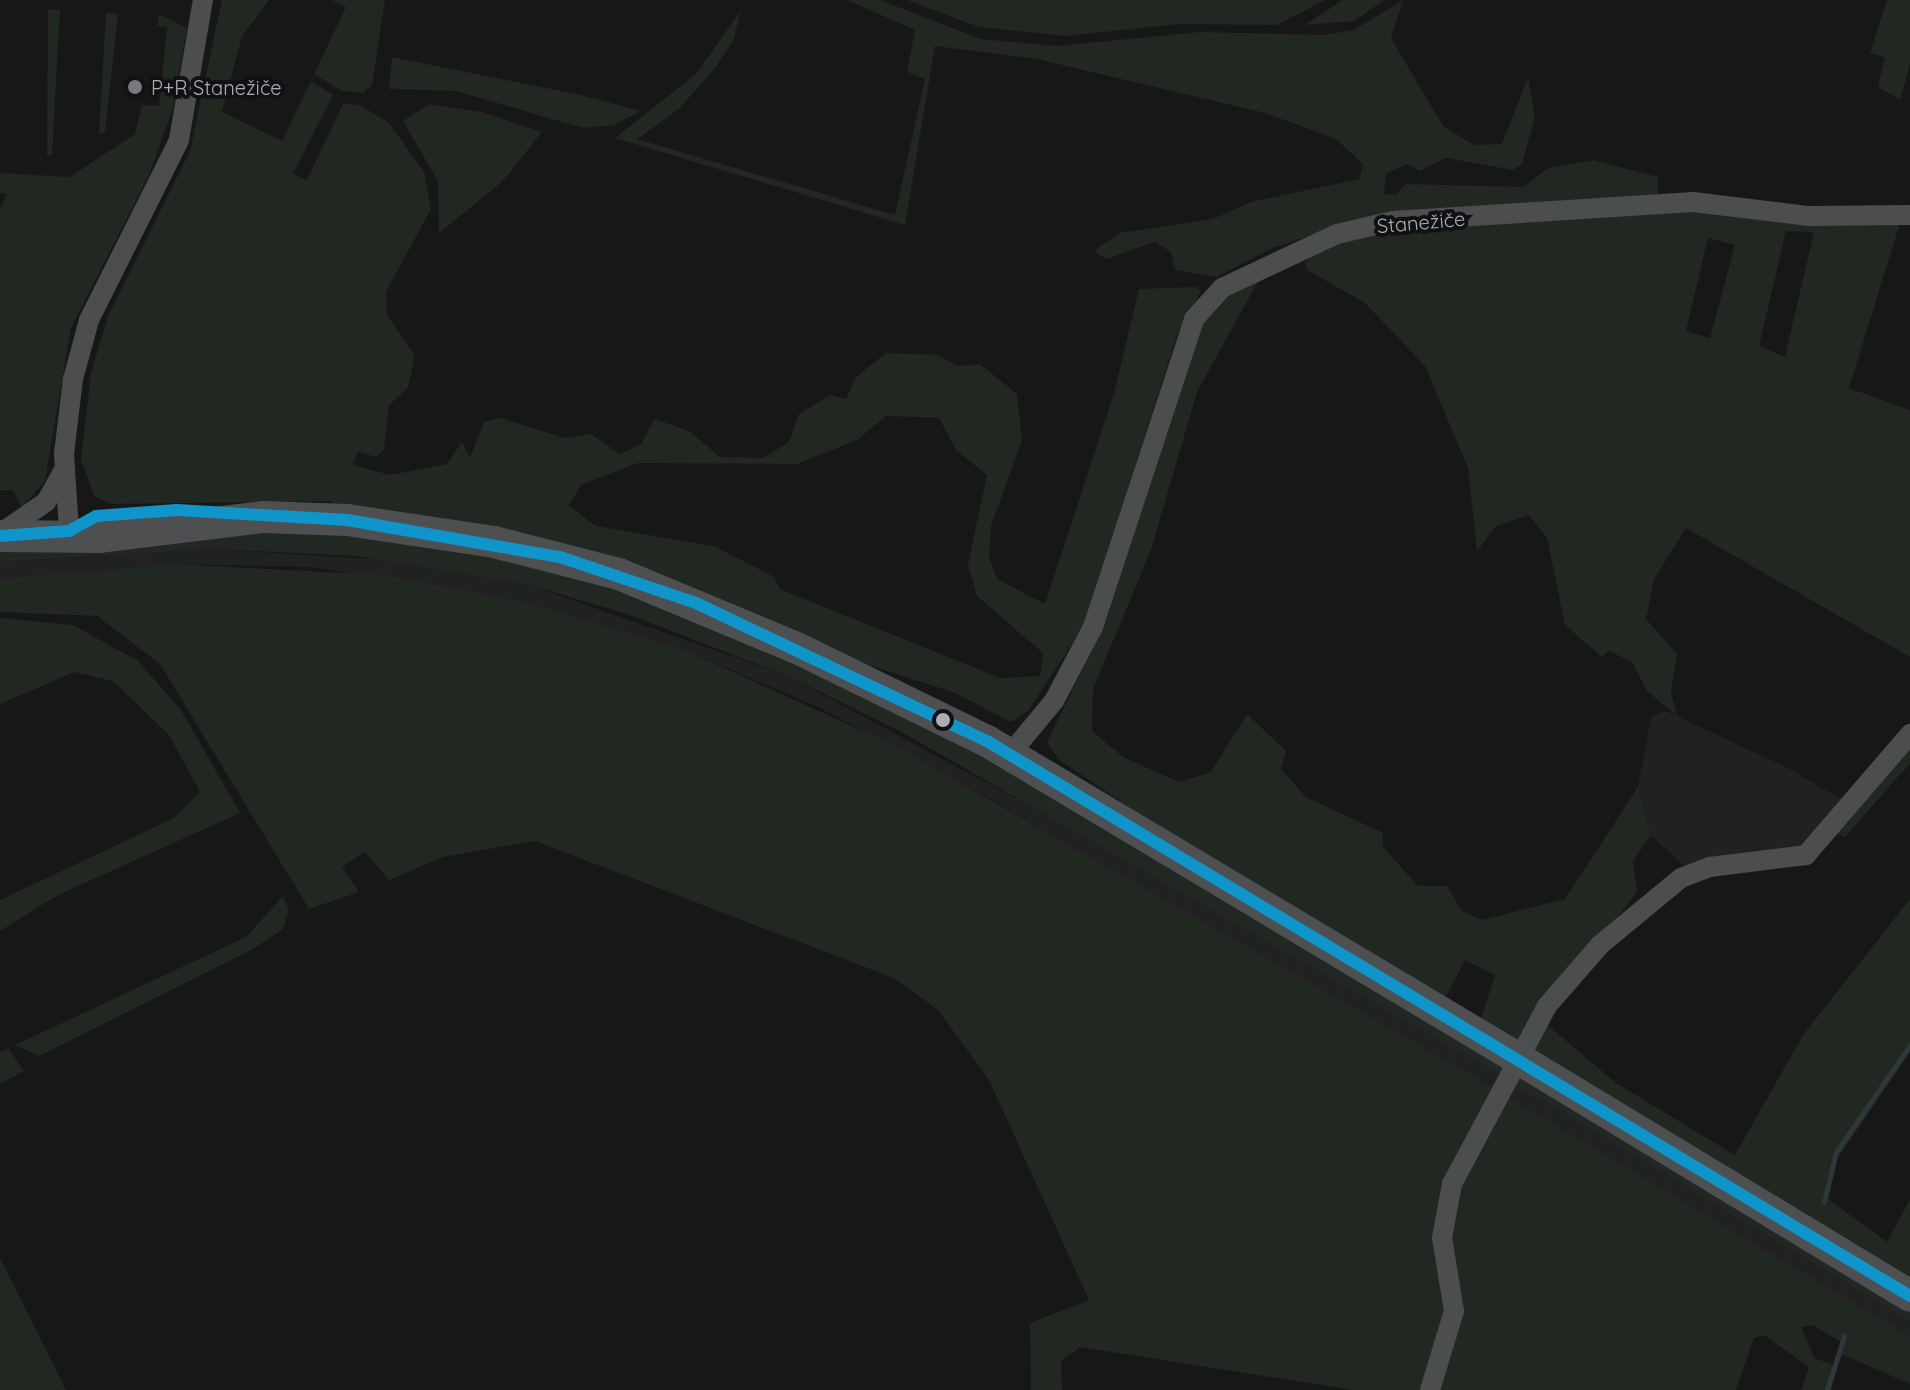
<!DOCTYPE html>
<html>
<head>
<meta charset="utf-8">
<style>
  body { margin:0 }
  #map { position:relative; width:1910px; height:1390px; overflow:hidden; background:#171717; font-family:Quicksand,sans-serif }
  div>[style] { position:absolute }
  .built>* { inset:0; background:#212123 }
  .green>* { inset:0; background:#212721 }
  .stream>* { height:5px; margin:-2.5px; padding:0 2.5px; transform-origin:2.5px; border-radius:2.5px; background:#2e373c }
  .street>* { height:20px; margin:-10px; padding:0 10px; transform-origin:10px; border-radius:10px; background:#4b4d4f }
  .primary>* { height:32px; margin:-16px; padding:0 16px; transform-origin:16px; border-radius:16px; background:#4e4f51 }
  .primary-bridge>* { height:32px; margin:-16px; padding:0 16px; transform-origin:16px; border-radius:16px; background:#4e4f51 }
  .bus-1>* { height:12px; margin:-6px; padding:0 6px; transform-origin:6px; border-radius:6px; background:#1095ca }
  .dots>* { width:22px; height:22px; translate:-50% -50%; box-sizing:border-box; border:4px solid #111113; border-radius:50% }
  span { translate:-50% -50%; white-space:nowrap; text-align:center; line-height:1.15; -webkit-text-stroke:8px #111113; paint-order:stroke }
  .poi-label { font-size:20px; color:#a9afb7 }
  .left { translate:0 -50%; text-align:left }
  .street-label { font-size:20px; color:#a9afb7 }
</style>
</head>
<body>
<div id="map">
  <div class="built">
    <div style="clip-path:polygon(211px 549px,406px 561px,529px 585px,788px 676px,1112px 850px,1672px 1174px,1910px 1321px,1910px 1336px,986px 796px,820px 708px,683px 649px,527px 602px,312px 567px,175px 564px,0 578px,0 562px)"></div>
    <div style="clip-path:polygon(1666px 711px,1788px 768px,1844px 801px,1801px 849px,1686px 868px,1651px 835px,1638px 787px,1651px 716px)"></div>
  </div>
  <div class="green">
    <div style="clip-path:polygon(evenodd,222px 0,269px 0,242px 36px,222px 112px,282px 141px,311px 81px,333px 95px,293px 174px,307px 180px,343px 104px,360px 105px,389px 123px,424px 172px,431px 209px,386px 292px,387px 315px,415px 356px,408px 388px,389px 405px,384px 449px,377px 457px,358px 452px,353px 465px,390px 475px,447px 464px,462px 442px,470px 458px,484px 422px,500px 418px,565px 438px,591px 434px,620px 454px,641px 444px,655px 419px,689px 431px,720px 457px,763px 458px,789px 442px,799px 414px,830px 395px,846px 399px,856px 377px,886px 353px,938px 355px,958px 366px,980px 364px,1017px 394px,1022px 440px,991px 526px,989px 557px,997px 579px,1045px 604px,1114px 393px,1139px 289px,1196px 287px,1201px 291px,1176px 338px,1084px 626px,1028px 711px,1011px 722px,953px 692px,865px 664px,756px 616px,333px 509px,332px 501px,111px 504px,94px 496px,81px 459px,91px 373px,108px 316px,190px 151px,222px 0,886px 416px,939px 418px,956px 450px,987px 475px,968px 565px,977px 596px,1043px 653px,1040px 676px,1000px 678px,780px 589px,774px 577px,714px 546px,596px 526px,569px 506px,581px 485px,638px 463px,797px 464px,857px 440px,886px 416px)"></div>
    <div style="clip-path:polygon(332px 0,385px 0,372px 85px,363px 93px,342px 91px,314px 74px,346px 7px)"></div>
    <div style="clip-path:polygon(847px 0,880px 0,981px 39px,1057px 46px,1200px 32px,1324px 35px,1354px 30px,1403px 0,1391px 38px,1443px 126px,1474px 145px,1502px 144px,1528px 77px,1535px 117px,1522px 164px,1513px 170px,1446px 158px,1420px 171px,1406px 164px,1386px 174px,1384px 194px,1396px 195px,1406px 184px,1523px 187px,1548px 168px,1593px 160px,1658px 177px,1658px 197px,1366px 218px,1272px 248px,1217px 277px,1175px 270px,1171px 252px,1155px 242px,1106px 259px,1094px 251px,1119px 233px,1213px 219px,1251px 202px,1359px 179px,1363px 164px,1336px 139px,1265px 113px,1037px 59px,935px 46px,905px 225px,615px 138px,697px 73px,741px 10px,734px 39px,715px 68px,679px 109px,637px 139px,895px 215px,925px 79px,907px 72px,915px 30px)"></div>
    <div style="clip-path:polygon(907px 0,1325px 0,1277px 25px,1179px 24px,1066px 36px,979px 27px)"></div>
    <div style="clip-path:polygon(1343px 0,1384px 0,1354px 21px,1305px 25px)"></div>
    <div style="clip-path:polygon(1887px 0,1910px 0,1910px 63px,1900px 100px,1878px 87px,1885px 58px,1870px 53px)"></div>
    <div style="clip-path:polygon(48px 9px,60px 10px,52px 155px,47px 155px)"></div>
    <div style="clip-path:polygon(106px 13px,118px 14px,105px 133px,99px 133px)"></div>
    <div style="clip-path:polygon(159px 14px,187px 28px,173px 108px,149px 175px,71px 328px,45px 481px,22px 508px,13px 490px,0 491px,0 210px,7px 194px,0 193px,0 173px,70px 177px,135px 134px,142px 105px,159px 106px,167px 27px,157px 26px)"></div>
    <div style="clip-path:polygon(392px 57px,581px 95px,641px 111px,614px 125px,583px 128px,456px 91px,389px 89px)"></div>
    <div style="clip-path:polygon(429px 104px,482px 112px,542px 132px,502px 182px,439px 233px,438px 181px,403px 121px)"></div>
    <div style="clip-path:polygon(evenodd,1679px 209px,1900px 223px,1849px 388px,1910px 410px,1910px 657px,1686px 528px,1654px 579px,1646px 619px,1677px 654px,1671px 692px,1677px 716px,1647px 691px,1632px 662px,1609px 651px,1602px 657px,1565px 625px,1547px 538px,1529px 515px,1496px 526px,1477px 551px,1468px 468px,1425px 366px,1365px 303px,1307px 270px,1305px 262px,1323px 247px,1417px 225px,1679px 209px,1786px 231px,1814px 232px,1785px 357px,1759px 346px,1786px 231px,1679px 209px,1708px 238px,1735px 245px,1710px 338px,1686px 331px,1708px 238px)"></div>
    <div style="clip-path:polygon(1260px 278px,1197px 392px,1151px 550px,1093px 689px,1092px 731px,1123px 757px,1179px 782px,1211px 772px,1247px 714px,1286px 751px,1281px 769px,1306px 797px,1383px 833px,1383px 847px,1418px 886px,1447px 886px,1462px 911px,1482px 920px,1565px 899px,1638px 787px,1651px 835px,1633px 861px,1637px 892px,1518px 1043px,1481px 1018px,1495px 975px,1465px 960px,1447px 995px,1435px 995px,1194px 851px,1058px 759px,1047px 742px,1090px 654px,1199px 329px,1227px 293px)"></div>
    <div style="clip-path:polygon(289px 528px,445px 543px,670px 604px,969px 746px,1507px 1065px,1500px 1075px,903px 733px,788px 676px,627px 614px,529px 585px,356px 556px,211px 549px,0 562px,0 550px)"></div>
    <div style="clip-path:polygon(175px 564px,385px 575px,527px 602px,683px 649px,902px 749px,1492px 1087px,1448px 1175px,1448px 1299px,1423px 1390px,1354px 1390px,1080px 1347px,1061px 1361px,1062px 1390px,1031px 1390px,1030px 1323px,1089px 1300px,989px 1080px,938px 1010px,894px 978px,535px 841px,443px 857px,389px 880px,365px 852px,342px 867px,359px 892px,309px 909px,160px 664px,97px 616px,0 612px,0 578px)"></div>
    <div style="clip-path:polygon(0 618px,73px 625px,138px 661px,181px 710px,240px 813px,58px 895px,0 931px,0 900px,174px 818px,200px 792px,169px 735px,113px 681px,74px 672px,0 704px)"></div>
    <div style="clip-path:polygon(1910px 744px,1910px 763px,1845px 837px,1835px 833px)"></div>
    <div style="clip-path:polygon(283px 896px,289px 910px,283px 929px,253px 949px,39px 1056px,15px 1045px,246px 937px)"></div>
    <div style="clip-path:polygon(1910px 899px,1910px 1052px,1837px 1159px,1824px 1196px,1887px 1242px,1910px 1199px,1910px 1284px,1531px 1051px,1544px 1022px,1616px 1083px,1735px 1155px,1803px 1035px)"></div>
    <div style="clip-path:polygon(8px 1048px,24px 1071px,0 1084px,0 1052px)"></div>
    <div style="clip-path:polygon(1519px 1072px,1910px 1308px,1910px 1321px,1514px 1084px)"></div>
    <div style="clip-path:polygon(1506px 1096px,1910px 1336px,1910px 1384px,1841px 1354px,1841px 1342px,1813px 1325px,1801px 1327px,1814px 1358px,1836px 1366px,1831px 1390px,1801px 1390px,1809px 1367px,1764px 1335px,1754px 1338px,1736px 1390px,1436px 1390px,1459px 1327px,1447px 1243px,1451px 1203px)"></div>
    <div style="clip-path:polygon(0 1258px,66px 1390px,0 1390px)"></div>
  </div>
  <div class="stream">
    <div style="left:1824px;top:1202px;width:51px;rotate:-76.5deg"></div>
    <div style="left:1836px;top:1152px;width:130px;rotate:-55.3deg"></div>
    <div style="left:1827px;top:1390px;width:57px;rotate:-72.5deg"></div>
  </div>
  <div class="street">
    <div style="left:69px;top:531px;width:77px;rotate:-93.7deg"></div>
    <div style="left:64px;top:454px;width:76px;rotate:-83.2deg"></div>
    <div style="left:73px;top:379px;width:61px;rotate:-74.8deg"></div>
    <div style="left:89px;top:320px;width:201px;rotate:-63.4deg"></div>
    <div style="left:179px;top:140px;width:142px;rotate:-80.3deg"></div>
    <div style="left:1px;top:533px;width:55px;rotate:-34.6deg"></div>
    <div style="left:46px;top:502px;width:38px;rotate:-61deg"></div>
    <div style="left:1010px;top:754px;width:69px;rotate:-50.3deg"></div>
    <div style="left:1054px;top:701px;width:84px;rotate:-62.2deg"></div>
    <div style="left:1093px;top:627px;width:324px;rotate:-71.8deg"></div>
    <div style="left:1194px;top:319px;width:42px;rotate:-47.9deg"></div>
    <div style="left:1222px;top:288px;width:127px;rotate:-25.2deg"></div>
    <div style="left:1337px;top:234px;width:57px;rotate:-13.1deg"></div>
    <div style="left:1393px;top:221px;width:301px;rotate:-3.6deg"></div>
    <div style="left:1693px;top:202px;width:117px;rotate:6.9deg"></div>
    <div style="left:1809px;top:216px;width:101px;rotate:-0.6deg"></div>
    <div style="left:1430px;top:1390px;width:83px;rotate:-73.1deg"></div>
    <div style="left:1454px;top:1311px;width:74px;rotate:-99.3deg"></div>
    <div style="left:1442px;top:1238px;width:55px;rotate:-79.5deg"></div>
    <div style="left:1452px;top:1184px;width:202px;rotate:-61.9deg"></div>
    <div style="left:1547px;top:1006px;width:81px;rotate:-49deg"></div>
    <div style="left:1600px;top:945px;width:105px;rotate:-39.6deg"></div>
    <div style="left:1681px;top:878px;width:31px;rotate:-21deg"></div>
    <div style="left:1710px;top:867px;width:97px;rotate:-7.1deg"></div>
    <div style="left:1806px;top:855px;width:160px;rotate:-49.3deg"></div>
  </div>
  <div class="primary">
    <div style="left:0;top:536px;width:98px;rotate:0.6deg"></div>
    <div style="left:98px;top:537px;width:167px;rotate:-6.9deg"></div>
    <div style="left:264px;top:517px;width:83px;rotate:2.1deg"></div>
    <div style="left:347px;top:520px;width:149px;rotate:8.5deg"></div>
    <div style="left:494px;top:542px;width:129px;rotate:14.4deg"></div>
    <div style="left:619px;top:574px;width:193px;rotate:22.6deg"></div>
    <div style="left:797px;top:648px;width:212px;rotate:26.1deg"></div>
    <div style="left:987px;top:741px;width:612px;rotate:30.88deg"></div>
    <div style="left:1524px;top:1062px;width:451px;rotate:31.2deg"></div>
  </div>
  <div class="primary-bridge">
    <div style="left:1512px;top:1055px;width:14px;rotate:30deg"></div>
  </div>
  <div class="bus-1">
    <div style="left:0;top:536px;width:69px;rotate:-4.1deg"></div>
    <div style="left:69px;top:531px;width:31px;rotate:-29deg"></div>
    <div style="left:96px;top:516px;width:81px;rotate:-4.2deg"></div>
    <div style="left:177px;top:510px;width:170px;rotate:3.4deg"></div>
    <div style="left:347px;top:520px;width:216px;rotate:9.9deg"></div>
    <div style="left:560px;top:557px;width:144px;rotate:18.7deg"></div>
    <div style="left:696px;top:603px;width:322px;rotate:25.4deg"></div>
    <div style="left:987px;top:741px;width:1077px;rotate:31.02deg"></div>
  </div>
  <div class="dots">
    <div style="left:135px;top:87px;background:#767a7f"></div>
    <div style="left:943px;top:720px;background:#a9afb7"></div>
  </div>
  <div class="poi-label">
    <span class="left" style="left:151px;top:87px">P+R Stanežiče</span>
  </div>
  <div class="street-label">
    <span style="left:1421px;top:222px;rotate:-5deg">Stanežiče</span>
  </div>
</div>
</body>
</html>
